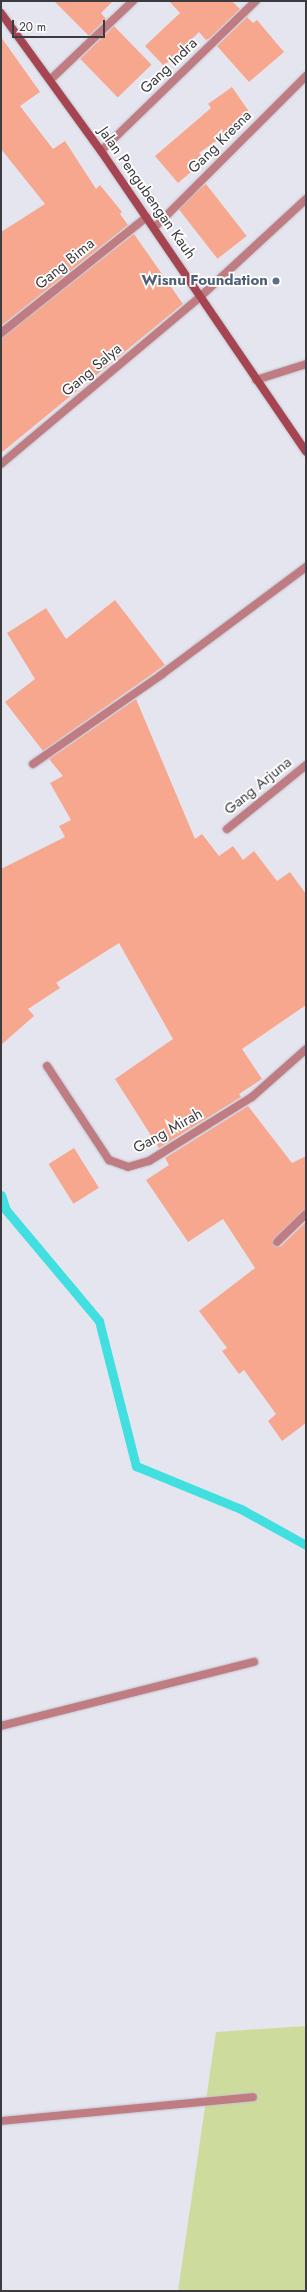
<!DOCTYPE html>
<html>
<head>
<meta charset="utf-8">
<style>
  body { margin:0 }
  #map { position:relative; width:307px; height:2292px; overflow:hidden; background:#e5e5ef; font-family:Jost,sans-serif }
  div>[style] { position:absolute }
  .green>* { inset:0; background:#cddc9c }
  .stream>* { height:9px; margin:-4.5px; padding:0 4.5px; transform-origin:4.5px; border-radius:4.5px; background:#41dfe0 }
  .building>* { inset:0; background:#f8a78f; transform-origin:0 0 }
  .roads { filter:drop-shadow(0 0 1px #c3c3cc) drop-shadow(0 0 1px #c3c3cc) }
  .street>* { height:8px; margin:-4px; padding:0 4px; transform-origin:4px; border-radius:4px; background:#bf7c82 }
  .secondary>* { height:8px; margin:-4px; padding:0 4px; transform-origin:4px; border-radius:4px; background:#a54552 }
  .dots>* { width:11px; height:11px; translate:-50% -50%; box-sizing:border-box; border:2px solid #fff; border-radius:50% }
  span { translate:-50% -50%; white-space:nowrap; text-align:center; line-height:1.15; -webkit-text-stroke:3.5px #fff; paint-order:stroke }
  .street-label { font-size:15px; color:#3c3c40 }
  .service-label { font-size:15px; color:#4e5e75; font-weight:700 }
  .right { translate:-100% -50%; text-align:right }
  .frame { position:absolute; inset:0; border:2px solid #3c3c40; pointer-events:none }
  .scale { position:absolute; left:12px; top:20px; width:93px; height:18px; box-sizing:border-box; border:2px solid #3c3c40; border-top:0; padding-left:5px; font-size:12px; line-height:14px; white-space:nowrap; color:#3c3c40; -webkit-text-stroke:3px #fff; paint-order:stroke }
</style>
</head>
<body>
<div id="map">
  <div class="green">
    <div style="clip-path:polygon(306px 2026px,306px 2291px,178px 2291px,216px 2032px)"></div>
  </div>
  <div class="stream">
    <div style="left:1px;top:1195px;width:16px;rotate:72deg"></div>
    <div style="left:6px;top:1210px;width:145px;rotate:50deg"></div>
    <div style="left:99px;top:1321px;width:150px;rotate:75.7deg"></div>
    <div style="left:136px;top:1466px;width:113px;rotate:22.3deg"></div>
    <div style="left:241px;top:1509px;width:74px;rotate:29deg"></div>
  </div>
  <div class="building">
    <div style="clip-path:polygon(54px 1px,113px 1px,101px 13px,106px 19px,89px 36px)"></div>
    <div style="clip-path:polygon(169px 1px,232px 1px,240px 9px,210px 38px,206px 40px,199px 32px,164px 66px,145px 46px,180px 13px)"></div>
    <div style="clip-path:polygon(247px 17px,253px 23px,257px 20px,284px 52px,249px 82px,217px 46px)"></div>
    <div style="left:114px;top:26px;width:54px;height:47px;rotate:46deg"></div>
    <div style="clip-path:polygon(1px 37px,40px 92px,20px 106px,53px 149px,65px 141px,96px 189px,100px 185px,122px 212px,120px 214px,128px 225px,1px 326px,1px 232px,45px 204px,1px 149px)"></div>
    <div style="clip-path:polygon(232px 87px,252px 116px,199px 153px,205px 160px,178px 183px,155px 156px,211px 108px,208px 104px)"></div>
    <div style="left:206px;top:184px;width:66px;height:37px;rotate:52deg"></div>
    <div style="clip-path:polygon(134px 234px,183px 304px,1px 453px,1px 338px)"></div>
    <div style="clip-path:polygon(115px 600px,165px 665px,43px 751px,5px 702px,35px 679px,7px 633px,46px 608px,66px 639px)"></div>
    <div style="clip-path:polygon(136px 699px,195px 839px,202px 834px,219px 856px,233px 846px,243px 860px,254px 851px,277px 881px,290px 872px,306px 894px,306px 1005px,242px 1049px,262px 1079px,239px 1094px,241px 1097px,159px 1148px,115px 1079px,173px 1039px,119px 943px,56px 983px,60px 988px,28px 1009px,34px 1016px,1px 1045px,1px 869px,65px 837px,59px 826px,71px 820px,50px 783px,63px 776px,49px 759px)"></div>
    <div style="clip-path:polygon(248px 1106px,292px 1163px,306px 1156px,306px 1209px,272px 1241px,275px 1247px,281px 1246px,306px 1222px,306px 1423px,282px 1441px,268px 1421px,276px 1414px,244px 1370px,239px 1374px,222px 1351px,227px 1348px,199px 1311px,255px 1268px,223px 1219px,188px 1242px,146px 1180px,169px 1165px,165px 1158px)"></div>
    <div style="left:74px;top:1148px;width:47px;height:30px;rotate:58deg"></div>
  </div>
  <div class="roads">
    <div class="street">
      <div style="left:50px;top:80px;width:115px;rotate:-43.6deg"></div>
      <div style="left:101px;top:151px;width:216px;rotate:-44.1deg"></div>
      <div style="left:154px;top:228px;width:215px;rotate:-45deg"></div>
      <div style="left:1px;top:333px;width:186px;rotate:-38.5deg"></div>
      <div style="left:256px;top:380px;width:52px;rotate:-17.7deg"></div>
      <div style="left:1px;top:464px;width:261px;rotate:-40deg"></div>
      <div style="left:201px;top:296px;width:143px;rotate:-42.7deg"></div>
      <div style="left:33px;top:764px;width:156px;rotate:-34.8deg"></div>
      <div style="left:161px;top:675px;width:181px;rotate:-36.7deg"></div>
      <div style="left:227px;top:829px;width:102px;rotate:-39deg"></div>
      <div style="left:47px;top:1066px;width:113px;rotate:56.6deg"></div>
      <div style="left:109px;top:1160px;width:20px;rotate:20deg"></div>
      <div style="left:128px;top:1167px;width:22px;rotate:-16deg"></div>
      <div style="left:149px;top:1161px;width:121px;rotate:-31.9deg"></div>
      <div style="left:252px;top:1097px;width:72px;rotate:-41.6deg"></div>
      <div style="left:277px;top:1242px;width:40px;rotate:-44deg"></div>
      <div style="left:1px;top:1726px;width:261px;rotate:-14.2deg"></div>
      <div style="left:1px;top:2121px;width:253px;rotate:-5.4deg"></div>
    </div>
    <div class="secondary">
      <div style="left:1px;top:13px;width:170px;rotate:54.1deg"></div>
      <div style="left:101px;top:151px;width:364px;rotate:55.7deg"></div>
    </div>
  </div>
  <div class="dots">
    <div style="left:276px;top:281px;background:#5c6f8a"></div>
  </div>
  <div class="street-label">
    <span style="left:169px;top:66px;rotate:-44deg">Gang Indra</span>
    <span style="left:220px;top:142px;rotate:-45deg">Gang Kresna</span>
    <span style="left:147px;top:193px;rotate:55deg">Jalan Pengubengan Kauh</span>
    <span style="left:65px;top:264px;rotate:-39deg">Gang Bima</span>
    <span style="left:92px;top:370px;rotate:-40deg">Gang Salya</span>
    <span style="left:258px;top:786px;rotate:-39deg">Gang Arjuna</span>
    <span style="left:168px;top:1131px;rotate:-29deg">Gang Mirah</span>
  </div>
  <div class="service-label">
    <span class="right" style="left:268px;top:281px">Wisnu Foundation</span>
  </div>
  <div class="frame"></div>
  <div class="scale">20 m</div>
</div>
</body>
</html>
